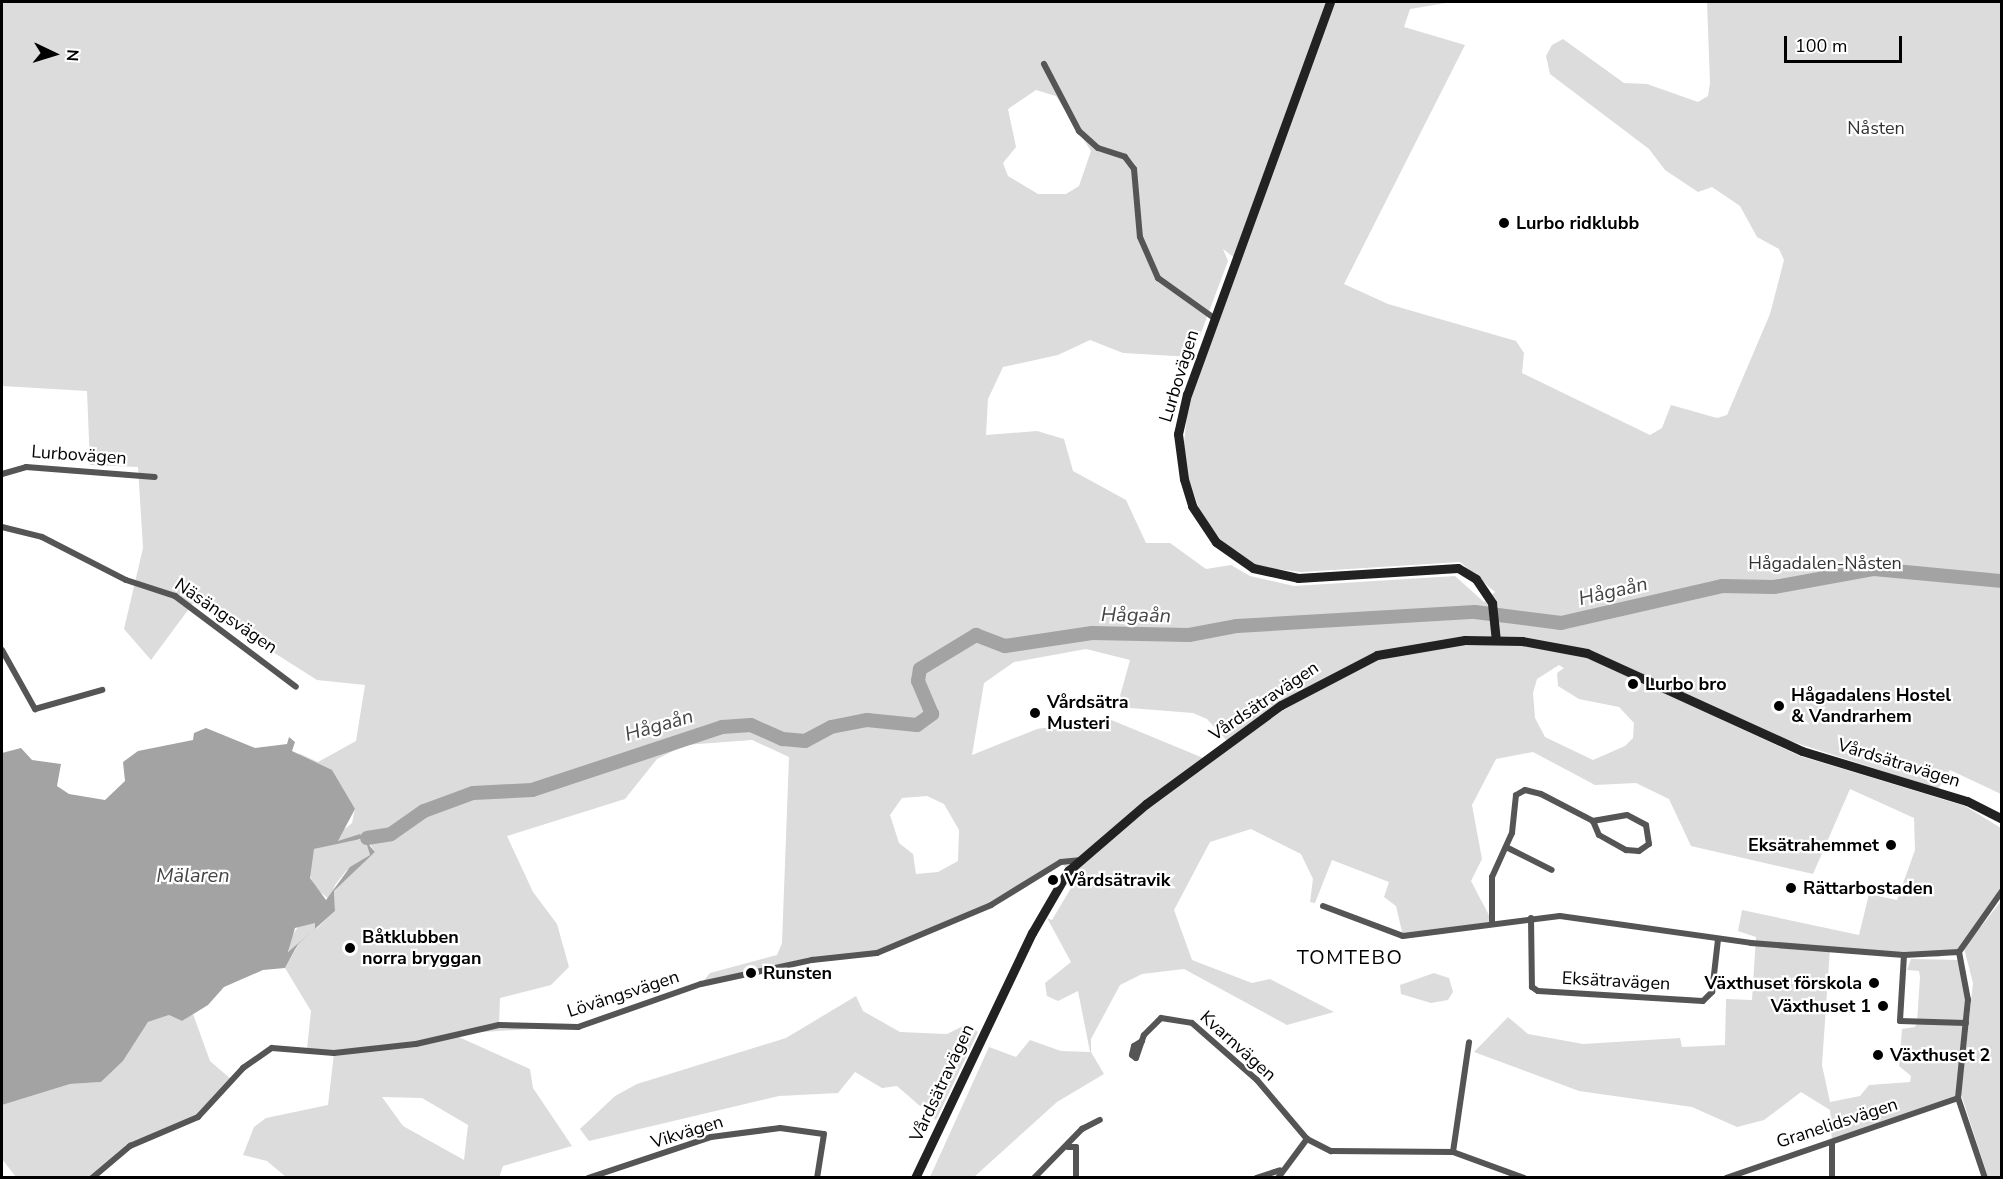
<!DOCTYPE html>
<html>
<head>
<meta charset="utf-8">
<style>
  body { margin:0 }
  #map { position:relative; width:2003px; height:1179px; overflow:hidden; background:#fff; font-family:"Nunito Sans",sans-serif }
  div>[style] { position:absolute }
  .green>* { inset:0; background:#dcdcdc }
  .water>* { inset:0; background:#a3a3a3 }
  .river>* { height:14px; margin:-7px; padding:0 7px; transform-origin:7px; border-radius:7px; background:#a3a3a3 }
  .street>* { height:6px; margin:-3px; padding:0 3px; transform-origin:3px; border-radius:3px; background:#555 }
  .secondary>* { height:9px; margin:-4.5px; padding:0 4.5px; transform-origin:4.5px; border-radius:4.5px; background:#222 }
  .dots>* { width:16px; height:16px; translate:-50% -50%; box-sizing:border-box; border:3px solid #fff; border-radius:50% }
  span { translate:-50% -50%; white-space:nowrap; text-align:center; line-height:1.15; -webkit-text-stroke:4.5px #fff; paint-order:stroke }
  .park-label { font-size:18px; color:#333 }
  .poi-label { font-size:18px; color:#000; font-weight:700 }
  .left { translate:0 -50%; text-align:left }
  .right { translate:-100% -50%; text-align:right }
  .street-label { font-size:18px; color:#000 }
  .water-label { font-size:20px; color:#444; font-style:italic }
  .neighbourhood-label { font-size:20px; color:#000; letter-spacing:1.5px }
  .frame { position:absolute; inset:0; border:3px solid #000; pointer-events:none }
  .north { position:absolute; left:24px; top:24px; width:60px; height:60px; -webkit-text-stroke:4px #fff; paint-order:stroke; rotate:94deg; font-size:16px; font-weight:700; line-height:24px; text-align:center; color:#000 }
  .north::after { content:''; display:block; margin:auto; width:21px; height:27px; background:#000; clip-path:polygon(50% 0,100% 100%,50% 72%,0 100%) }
  .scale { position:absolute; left:1784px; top:36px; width:118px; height:27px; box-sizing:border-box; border:3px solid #000; border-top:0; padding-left:8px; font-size:18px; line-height:21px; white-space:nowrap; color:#000; -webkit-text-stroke:4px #fff; paint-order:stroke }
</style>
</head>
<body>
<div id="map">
  <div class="green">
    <div style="clip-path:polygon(evenodd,2px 2px,1452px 2px,1410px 9px,1404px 27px,1465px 45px,1344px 284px,1388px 304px,1516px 341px,1524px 353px,1522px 373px,1650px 435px,1662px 428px,1671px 405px,1717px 418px,1727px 415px,1770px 314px,1784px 260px,1779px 249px,1757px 237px,1740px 206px,1712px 187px,1698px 192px,1665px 170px,1649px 149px,1550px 74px,1546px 56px,1552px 45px,1563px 39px,1624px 83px,1647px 84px,1698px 102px,1708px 96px,1710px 83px,1707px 2px,2001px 2px,2001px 794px,1950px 770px,1938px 789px,1781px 738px,1724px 711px,1722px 720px,1800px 756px,1965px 806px,2001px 828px,2001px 891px,1980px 928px,2001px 901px,2001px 1177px,1988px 1177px,1961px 1094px,1973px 983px,1964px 948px,1939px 957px,1830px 948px,1822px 1065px,1830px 1102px,1860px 1096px,1869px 1085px,1910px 1082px,1911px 1076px,1899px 1066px,1902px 1029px,1915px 1027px,1917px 1022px,1920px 977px,1919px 971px,1907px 970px,1911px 959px,1962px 960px,1968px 1000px,1958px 1098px,1832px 1143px,1830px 1110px,1801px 1092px,1764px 1120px,1737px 1127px,1692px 1107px,1579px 1091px,1474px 1052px,1508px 1017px,1528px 1034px,1583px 1044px,1680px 1038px,1682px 1047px,1725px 1045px,1726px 999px,1752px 1000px,1756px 937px,1738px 931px,1742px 910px,1859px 935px,1869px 894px,1897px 900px,1915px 850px,1914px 818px,1850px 789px,1813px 874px,1691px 846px,1669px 799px,1636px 783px,1595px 785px,1533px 752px,1496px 759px,1472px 805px,1482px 859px,1471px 881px,1492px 921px,1442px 934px,1403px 936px,1396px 906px,1384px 897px,1389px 882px,1332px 860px,1315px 903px,1310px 902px,1313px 879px,1301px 854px,1251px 829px,1210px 842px,1174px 910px,1192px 960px,1252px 983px,1270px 979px,1334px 1012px,1287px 1025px,1184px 969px,1142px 974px,1120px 985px,1091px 1039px,1091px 1052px,1104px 1074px,1057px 1102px,974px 1177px,930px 1177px,989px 1047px,1016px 1057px,1030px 1040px,1061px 1051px,1090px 1052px,1078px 991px,1058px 1001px,1047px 996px,1045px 983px,1071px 962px,1047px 918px,1052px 920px,1077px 878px,1060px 862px,991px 905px,877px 953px,812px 960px,701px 984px,710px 973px,777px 955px,782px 943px,789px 757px,752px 740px,685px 745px,657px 759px,625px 799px,507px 836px,533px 892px,557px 924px,569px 967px,551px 985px,500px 998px,499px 1025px,547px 1028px,452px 1034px,530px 1069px,533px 1088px,572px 1146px,503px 1166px,499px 1178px,286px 1177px,267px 1161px,243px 1155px,254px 1127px,266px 1118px,328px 1105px,334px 1053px,307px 1049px,311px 1011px,285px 968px,297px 947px,290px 953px,287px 943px,300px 924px,315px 923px,316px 929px,335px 911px,334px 891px,375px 852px,370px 844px,370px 855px,346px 871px,335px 885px,330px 900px,314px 887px,308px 870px,314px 849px,357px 839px,370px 843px,360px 834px,339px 842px,336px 836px,352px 823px,355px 809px,346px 804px,308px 815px,309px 797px,322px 786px,298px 753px,318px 762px,356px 741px,365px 685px,317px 680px,194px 602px,151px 660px,124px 629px,143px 548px,138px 467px,90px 465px,87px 391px,2px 386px,2px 2px,1036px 90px,1056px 96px,1091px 151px,1079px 186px,1066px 194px,1038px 194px,1008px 176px,1003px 163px,1016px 147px,1008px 109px,1036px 90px,2px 2px,1223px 249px,1240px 262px,1188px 406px,1182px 460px,1201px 514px,1229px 550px,1253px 566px,1301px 572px,1460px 562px,1495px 592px,1484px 602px,1455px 576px,1294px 586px,1250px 576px,1231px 565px,1206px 569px,1170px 543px,1146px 543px,1126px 500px,1073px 471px,1064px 439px,1037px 431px,986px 435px,988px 399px,1003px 367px,1058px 355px,1090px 340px,1123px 353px,1192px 357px,1228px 261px,1223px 249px,2px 2px,1086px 649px,1130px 660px,1117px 707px,1193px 713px,1207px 719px,1230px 744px,1208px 760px,1109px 719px,1037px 729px,972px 755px,984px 683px,1014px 662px,1086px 649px,2px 2px,1559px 665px,1564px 668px,1557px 673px,1558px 686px,1579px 699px,1619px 707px,1634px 723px,1633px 738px,1625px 746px,1593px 760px,1545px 737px,1535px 718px,1533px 693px,1537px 679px,1559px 665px,2px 2px,927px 796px,944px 804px,959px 830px,958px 861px,938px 872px,916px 874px,913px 854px,899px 843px,890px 815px,902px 798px,927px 796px,2px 2px,382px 1097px,422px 1098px,468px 1125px,464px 1160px,403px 1126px,382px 1097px)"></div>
    <div style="clip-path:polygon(1434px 973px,1449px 978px,1453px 992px,1448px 1000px,1431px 1003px,1401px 994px,1400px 985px)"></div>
    <div style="clip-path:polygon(856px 996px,863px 1011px,900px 1032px,947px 1034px,967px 1024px,978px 1032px,936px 1120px,897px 1086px,882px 1088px,855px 1072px,838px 1093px,779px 1096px,589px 1141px,580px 1129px,615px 1096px,637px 1084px,786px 1038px)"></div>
    <div style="clip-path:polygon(193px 1014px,210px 1061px,233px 1081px,198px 1117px,130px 1146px,92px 1177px,16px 1177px,2px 1159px,2px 1105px,70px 1084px,101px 1082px,123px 1061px,148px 1022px,169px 1015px,182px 1021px)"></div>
  </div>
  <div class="water">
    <div style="clip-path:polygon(evenodd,206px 728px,255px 748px,287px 744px,289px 737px,295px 742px,292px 751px,332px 770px,355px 809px,338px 841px,360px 834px,375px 852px,334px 891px,335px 911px,298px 944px,285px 968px,263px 970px,224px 987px,208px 1005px,182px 1021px,169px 1015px,148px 1022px,123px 1061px,101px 1082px,70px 1084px,2px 1105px,2px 753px,21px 748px,32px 760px,61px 764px,57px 786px,69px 794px,105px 800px,125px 781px,123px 762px,138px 751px,193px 740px,194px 733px,206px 728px,365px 838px,370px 855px,350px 867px,326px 900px,310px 878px,314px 849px,365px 838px,206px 728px,315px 923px,315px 929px,288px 952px,295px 928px,315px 923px)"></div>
  </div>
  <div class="river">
    <div style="left:367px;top:838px;width:24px;rotate:-9deg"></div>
    <div style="left:391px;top:834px;width:40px;rotate:-34.9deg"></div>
    <div style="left:424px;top:811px;width:52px;rotate:-20.2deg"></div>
    <div style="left:473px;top:793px;width:59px;rotate:-2.9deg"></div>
    <div style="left:532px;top:790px;width:200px;rotate:-18.3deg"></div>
    <div style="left:722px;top:727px;width:29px;rotate:-4deg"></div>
    <div style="left:751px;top:725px;width:35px;rotate:24deg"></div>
    <div style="left:783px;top:739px;width:22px;rotate:5deg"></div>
    <div style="left:805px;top:741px;width:30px;rotate:-28deg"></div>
    <div style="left:831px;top:727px;width:37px;rotate:-11deg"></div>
    <div style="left:867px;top:720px;width:50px;rotate:5.7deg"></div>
    <div style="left:917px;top:725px;width:19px;rotate:-36deg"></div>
    <div style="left:932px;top:714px;width:36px;rotate:-113deg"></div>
    <div style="left:918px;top:681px;width:12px;rotate:-81deg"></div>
    <div style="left:920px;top:669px;width:66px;rotate:-31.3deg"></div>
    <div style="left:976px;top:635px;width:31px;rotate:21deg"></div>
    <div style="left:1005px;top:646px;width:88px;rotate:-8.5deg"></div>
    <div style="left:1092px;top:633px;width:97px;rotate:1.2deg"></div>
    <div style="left:1189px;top:635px;width:49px;rotate:-10.6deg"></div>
    <div style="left:1237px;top:626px;width:238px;rotate:-3.4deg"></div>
    <div style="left:1475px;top:612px;width:87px;rotate:7.3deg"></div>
    <div style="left:1561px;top:623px;width:165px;rotate:-12.9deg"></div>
    <div style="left:1722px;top:586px;width:52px;rotate:1.1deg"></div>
    <div style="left:1774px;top:587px;width:102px;rotate:-10.2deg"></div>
    <div style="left:1874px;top:569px;width:129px;rotate:5.4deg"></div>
  </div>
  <div class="street">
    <div style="left:1044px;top:64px;width:76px;rotate:62.4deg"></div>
    <div style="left:1079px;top:131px;width:25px;rotate:42deg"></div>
    <div style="left:1098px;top:148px;width:28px;rotate:18deg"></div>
    <div style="left:1125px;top:157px;width:15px;rotate:53deg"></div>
    <div style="left:1134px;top:169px;width:68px;rotate:85deg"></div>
    <div style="left:1140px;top:237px;width:45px;rotate:66.3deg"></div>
    <div style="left:1158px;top:278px;width:69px;rotate:35.5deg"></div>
    <div style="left:2px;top:474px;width:25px;rotate:-16deg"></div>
    <div style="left:26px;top:467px;width:129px;rotate:4.4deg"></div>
    <div style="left:2px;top:527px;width:41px;rotate:14deg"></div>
    <div style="left:42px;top:537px;width:94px;rotate:27.1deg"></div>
    <div style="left:126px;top:580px;width:52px;rotate:18.1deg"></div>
    <div style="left:175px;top:596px;width:151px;rotate:36.9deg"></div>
    <div style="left:2px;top:650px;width:68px;rotate:60.8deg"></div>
    <div style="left:35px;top:709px;width:70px;rotate:-15.8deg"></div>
    <div style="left:1506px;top:847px;width:51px;rotate:26.6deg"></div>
    <div style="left:1323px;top:906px;width:85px;rotate:20.6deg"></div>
    <div style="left:1403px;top:936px;width:158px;rotate:-7.3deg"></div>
    <div style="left:1560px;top:916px;width:193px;rotate:8deg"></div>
    <div style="left:1751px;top:943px;width:153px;rotate:4.5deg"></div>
    <div style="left:1904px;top:955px;width:55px;rotate:-3.1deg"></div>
    <div style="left:1531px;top:918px;width:69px;rotate:89.2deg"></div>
    <div style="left:1532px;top:987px;width:7px;rotate:34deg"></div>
    <div style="left:1538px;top:991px;width:165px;rotate:3.5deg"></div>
    <div style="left:1703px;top:1001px;width:13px;rotate:-45deg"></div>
    <div style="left:1712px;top:992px;width:53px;rotate:-83.5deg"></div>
    <div style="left:1492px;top:921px;width:44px;rotate:-90deg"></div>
    <div style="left:1492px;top:877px;width:48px;rotate:-65.6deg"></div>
    <div style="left:1512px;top:833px;width:38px;rotate:-84deg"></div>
    <div style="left:1516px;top:795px;width:10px;rotate:-29deg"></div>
    <div style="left:1525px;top:790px;width:16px;rotate:14deg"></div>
    <div style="left:1541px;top:794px;width:59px;rotate:27.4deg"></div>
    <div style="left:1593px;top:821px;width:15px;rotate:67deg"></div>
    <div style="left:1599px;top:835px;width:31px;rotate:29deg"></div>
    <div style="left:1626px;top:850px;width:13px;rotate:4deg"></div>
    <div style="left:1639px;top:851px;width:12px;rotate:-35deg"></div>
    <div style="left:1649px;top:844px;width:19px;rotate:-99deg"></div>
    <div style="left:1646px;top:825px;width:21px;rotate:-152deg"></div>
    <div style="left:1627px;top:815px;width:35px;rotate:170deg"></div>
    <div style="left:1904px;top:955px;width:66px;rotate:93.5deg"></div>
    <div style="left:1900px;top:1021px;width:66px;rotate:1.7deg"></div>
    <div style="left:1142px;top:1041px;width:9px;rotate:148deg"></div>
    <div style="left:1134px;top:1046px;width:9px;rotate:103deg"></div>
    <div style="left:1132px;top:1055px;width:5px;rotate:37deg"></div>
    <div style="left:1136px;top:1058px;width:24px;rotate:-71deg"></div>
    <div style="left:1144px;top:1035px;width:24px;rotate:-45deg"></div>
    <div style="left:1161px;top:1018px;width:31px;rotate:9deg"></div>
    <div style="left:1192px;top:1023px;width:86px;rotate:41.2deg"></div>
    <div style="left:1257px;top:1080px;width:77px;rotate:49.7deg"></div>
    <div style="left:1307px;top:1139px;width:27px;rotate:27deg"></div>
    <div style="left:1331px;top:1151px;width:122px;rotate:0.5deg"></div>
    <div style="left:1453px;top:1152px;width:76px;rotate:20.1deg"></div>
    <div style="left:1832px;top:1143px;width:35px;rotate:90deg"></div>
    <div style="left:1068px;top:1147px;width:8px"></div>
    <div style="left:1076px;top:1147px;width:31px;rotate:90deg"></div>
    <div style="left:1453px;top:1152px;width:111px;rotate:-81.7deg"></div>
    <div style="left:92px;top:1178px;width:50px;rotate:-40.1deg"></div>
    <div style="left:130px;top:1146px;width:74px;rotate:-23.1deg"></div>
    <div style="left:198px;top:1117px;width:67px;rotate:-47.4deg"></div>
    <div style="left:243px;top:1068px;width:35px;rotate:-35deg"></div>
    <div style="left:272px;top:1048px;width:62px;rotate:4.6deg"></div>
    <div style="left:334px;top:1053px;width:82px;rotate:-6.3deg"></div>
    <div style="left:416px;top:1044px;width:85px;rotate:-12.9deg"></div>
    <div style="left:499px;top:1025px;width:79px;rotate:1.5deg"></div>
    <div style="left:578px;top:1027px;width:130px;rotate:-19.3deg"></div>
    <div style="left:701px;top:984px;width:114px;rotate:-12.2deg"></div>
    <div style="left:812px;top:960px;width:65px;rotate:-6.1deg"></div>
    <div style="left:877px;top:953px;width:124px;rotate:-22.8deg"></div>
    <div style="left:991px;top:905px;width:82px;rotate:-31.6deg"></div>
    <div style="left:1061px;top:862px;width:18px;rotate:-6deg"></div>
    <div style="left:588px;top:1178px;width:130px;rotate:-18.4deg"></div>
    <div style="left:711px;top:1137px;width:70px;rotate:-7.4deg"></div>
    <div style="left:780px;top:1128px;width:44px;rotate:7.8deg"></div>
    <div style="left:824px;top:1134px;width:45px;rotate:99deg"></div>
    <div style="left:1034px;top:1178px;width:69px;rotate:-45.6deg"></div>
    <div style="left:1082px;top:1129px;width:20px;rotate:-27deg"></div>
    <div style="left:1256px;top:1178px;width:25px;rotate:-18deg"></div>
    <div style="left:1278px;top:1178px;width:49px;rotate:-53.4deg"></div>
    <div style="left:1726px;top:1178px;width:245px;rotate:-19deg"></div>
    <div style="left:1985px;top:1178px;width:84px;rotate:-108.6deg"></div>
    <div style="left:1958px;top:1098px;width:99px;rotate:-84.2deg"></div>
    <div style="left:1968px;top:1000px;width:49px;rotate:-100.6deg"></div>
    <div style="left:1959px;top:952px;width:75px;rotate:-54.8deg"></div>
  </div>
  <div class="secondary">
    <div style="left:1330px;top:2px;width:417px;rotate:110deg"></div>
    <div style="left:1187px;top:394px;width:41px;rotate:102.7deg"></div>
    <div style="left:1178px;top:434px;width:45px;rotate:82.4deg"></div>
    <div style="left:1184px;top:479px;width:28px;rotate:73deg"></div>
    <div style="left:1192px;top:506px;width:43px;rotate:56.3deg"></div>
    <div style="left:1216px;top:542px;width:45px;rotate:35.1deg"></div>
    <div style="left:1253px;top:568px;width:46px;rotate:12.5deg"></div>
    <div style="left:1298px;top:578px;width:160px;rotate:-3.6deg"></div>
    <div style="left:1458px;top:568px;width:21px;rotate:31deg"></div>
    <div style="left:1476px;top:579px;width:29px;rotate:56deg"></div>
    <div style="left:1492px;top:603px;width:37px;rotate:84deg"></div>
    <div style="left:915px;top:1178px;width:272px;rotate:-64.5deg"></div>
    <div style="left:1032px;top:933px;width:72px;rotate:-59.9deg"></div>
    <div style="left:1068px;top:871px;width:103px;rotate:-40.7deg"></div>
    <div style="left:1146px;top:804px;width:167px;rotate:-36.3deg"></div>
    <div style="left:1281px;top:705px;width:108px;rotate:-27.5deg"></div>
    <div style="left:1377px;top:655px;width:89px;rotate:-9.7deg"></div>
    <div style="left:1465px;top:640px;width:57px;rotate:1deg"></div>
    <div style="left:1522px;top:641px;width:66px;rotate:10.5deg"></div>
    <div style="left:1587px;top:653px;width:236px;rotate:24.5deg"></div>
    <div style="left:1802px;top:751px;width:172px;rotate:16.9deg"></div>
    <div style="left:1967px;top:801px;width:39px;rotate:27deg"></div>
  </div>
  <div class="dots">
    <div style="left:1504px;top:223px;background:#000"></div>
    <div style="left:1633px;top:684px;background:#000"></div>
    <div style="left:1779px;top:706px;background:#000"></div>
    <div style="left:1035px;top:713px;background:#000"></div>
    <div style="left:1891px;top:845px;background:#000"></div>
    <div style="left:1053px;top:880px;background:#000"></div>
    <div style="left:1791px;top:888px;background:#000"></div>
    <div style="left:350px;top:948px;background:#000"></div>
    <div style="left:751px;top:973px;background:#000"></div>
    <div style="left:1874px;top:983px;background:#000"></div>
    <div style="left:1883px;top:1006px;background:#000"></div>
    <div style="left:1878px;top:1055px;background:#000"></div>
  </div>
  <div class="park-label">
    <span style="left:1876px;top:128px">Nåsten</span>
    <span style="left:1825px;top:563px">Hågadalen-Nåsten</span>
  </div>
  <div class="poi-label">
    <span class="left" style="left:1516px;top:223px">Lurbo ridklubb</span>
    <span class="left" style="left:1645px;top:684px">Lurbo bro</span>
    <span class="left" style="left:1791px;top:706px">Hågadalens Hostel<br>&amp; Vandrarhem</span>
    <span class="left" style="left:1047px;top:713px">Vårdsätra<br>Musteri</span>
    <span class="right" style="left:1879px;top:845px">Eksätrahemmet</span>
    <span class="left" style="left:1065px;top:880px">Vårdsätravik</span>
    <span class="left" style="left:1803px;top:888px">Rättarbostaden</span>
    <span class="left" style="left:362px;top:948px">Båtklubben<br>norra bryggan</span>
    <span class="left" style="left:763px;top:973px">Runsten</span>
    <span class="right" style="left:1862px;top:983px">Växthuset förskola</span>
    <span class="right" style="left:1871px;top:1006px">Växthuset 1</span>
    <span class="left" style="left:1890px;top:1055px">Växthuset 2</span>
  </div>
  <div class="street-label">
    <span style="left:1179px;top:376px;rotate:-73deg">Lurbovägen</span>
    <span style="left:79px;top:455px;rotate:4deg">Lurbovägen</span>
    <span style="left:226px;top:616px;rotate:34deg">Näsängsvägen</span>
    <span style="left:1264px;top:701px;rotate:-34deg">Vårdsätravägen</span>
    <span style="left:1899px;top:763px;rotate:17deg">Vårdsätravägen</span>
    <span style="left:1616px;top:981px;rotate:3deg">Eksätravägen</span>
    <span style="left:623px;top:994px;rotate:-18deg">Lövängsvägen</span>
    <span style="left:1238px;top:1046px;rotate:42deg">Kvarnvägen</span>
    <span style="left:942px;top:1083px;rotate:-65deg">Vårdsätravägen</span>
    <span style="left:1837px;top:1123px;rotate:-18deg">Granelidsvägen</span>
    <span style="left:687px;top:1132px;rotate:-17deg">Vikvägen</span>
  </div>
  <div class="water-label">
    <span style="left:1613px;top:591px;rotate:-13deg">Hågaån</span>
    <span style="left:1136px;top:615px;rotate:1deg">Hågaån</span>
    <span style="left:659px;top:725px;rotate:-16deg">Hågaån</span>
    <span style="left:193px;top:875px">Mälaren</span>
  </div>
  <div class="neighbourhood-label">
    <span style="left:1350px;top:957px">TOMTEBO</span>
  </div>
  <div class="frame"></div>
  <div class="north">N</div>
  <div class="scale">100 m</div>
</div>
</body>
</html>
